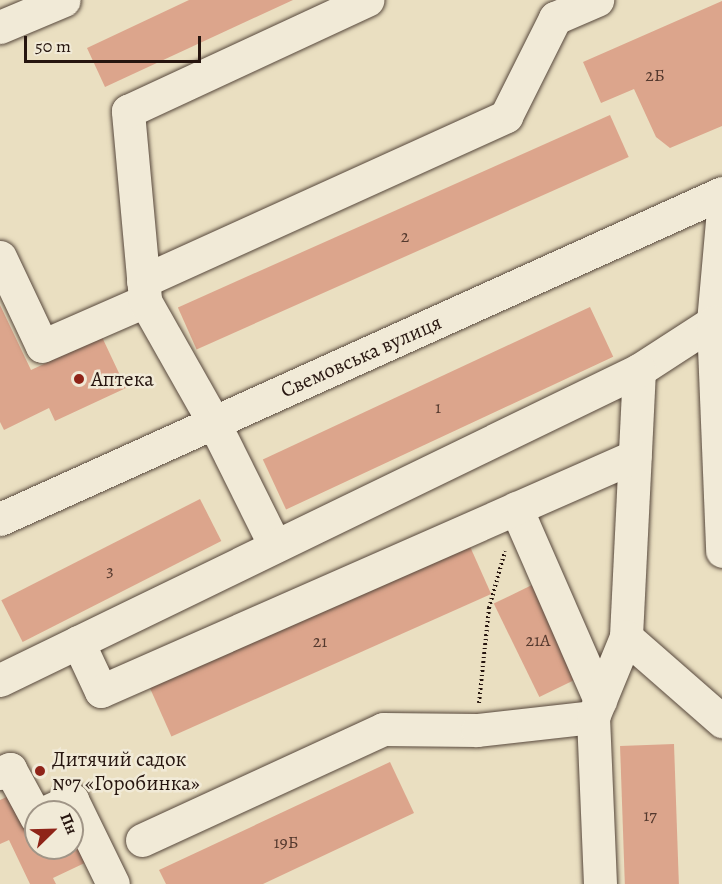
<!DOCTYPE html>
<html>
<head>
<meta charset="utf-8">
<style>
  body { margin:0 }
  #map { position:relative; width:722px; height:884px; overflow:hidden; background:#eadfc1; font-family:Alegreya,serif }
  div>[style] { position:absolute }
  .building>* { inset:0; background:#dca58c; transform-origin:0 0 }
  .path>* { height:4px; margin-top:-2px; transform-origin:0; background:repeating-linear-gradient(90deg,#26150f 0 1.5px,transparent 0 4.5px) }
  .roads { filter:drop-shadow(0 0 2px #57483c) drop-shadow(0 0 2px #57483c) }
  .minor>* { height:33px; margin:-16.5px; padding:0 16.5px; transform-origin:16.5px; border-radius:16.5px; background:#f1ead7 }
  .dots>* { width:16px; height:16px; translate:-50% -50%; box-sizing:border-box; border:3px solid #f1ead7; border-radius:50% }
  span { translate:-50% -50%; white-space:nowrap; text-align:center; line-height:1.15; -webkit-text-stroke:5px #f1ead7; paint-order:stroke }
  .number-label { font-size:18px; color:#54392e }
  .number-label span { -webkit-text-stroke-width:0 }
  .street-label { font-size:21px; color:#26150f }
  .poi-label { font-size:21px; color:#26150f }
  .left { translate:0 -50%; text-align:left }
  .north { position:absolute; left:24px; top:800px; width:60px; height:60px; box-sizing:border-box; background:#f1ead7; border:2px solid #a09587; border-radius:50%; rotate:67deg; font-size:16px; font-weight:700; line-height:24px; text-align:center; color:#26150f }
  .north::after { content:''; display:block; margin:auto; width:21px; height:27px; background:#8f2418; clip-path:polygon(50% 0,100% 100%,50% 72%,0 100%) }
  .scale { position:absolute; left:24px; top:36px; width:177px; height:27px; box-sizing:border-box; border:3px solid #26150f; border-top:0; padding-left:8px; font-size:18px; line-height:21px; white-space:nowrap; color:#26150f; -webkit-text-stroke:4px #f1ead7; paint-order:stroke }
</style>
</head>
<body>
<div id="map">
  <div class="building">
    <div style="clip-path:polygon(189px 0,293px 0,105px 87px,87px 48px)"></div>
    <div style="clip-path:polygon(722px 1px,722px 126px,670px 148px,656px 137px,634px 89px,601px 103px,583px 62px)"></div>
    <div style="left:610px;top:115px;width:46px;height:473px;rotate:66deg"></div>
    <div style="clip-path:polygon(0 305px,31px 370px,102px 337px,126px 388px,55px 421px,49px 408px,4px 430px,0 422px)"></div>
    <div style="left:590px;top:307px;width:55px;height:361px;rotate:65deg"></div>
    <div style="left:200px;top:499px;width:47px;height:223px;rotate:63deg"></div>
    <div style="left:468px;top:542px;width:57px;height:350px;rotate:66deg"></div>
    <div style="left:536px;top:583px;width:104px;height:47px;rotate:64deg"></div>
    <div style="left:674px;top:744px;width:140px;height:54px;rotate:88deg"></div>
    <div style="clip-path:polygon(390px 762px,414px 813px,263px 884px,166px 884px,159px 870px)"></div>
    <div style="clip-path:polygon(11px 795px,31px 838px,36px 836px,36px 848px,72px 848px,72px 820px,91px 860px,53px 878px,56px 884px,30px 884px,9px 840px,0 844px,0 800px)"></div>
  </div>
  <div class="path">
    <div style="left:479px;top:703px;width:96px;rotate:-84deg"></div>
    <div style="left:489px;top:608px;width:59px;rotate:-74.3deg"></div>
  </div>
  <div class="roads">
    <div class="minor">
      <div style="left:0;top:27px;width:69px;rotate:-22.9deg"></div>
      <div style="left:722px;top:221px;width:101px;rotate:95.1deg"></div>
      <div style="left:713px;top:322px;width:88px;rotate:147deg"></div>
      <div style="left:639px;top:370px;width:267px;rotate:92.8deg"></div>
      <div style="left:626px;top:637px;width:128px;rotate:41.2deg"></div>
      <div style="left:0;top:257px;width:98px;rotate:64.7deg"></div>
      <div style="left:42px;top:346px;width:112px;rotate:-23.6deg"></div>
      <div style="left:145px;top:301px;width:140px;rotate:60.5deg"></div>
      <div style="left:214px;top:423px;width:137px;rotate:63.6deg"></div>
      <div style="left:143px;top:281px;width:399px;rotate:-24.4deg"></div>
      <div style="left:506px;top:116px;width:110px;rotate:-63.4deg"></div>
      <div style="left:555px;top:18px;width:46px;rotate:-23.2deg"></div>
      <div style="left:145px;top:299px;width:189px;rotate:-95.2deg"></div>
      <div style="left:128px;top:111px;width:264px;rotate:-24.9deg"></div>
      <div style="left:713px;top:322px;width:229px;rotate:87.7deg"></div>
      <div style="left:516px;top:508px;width:210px;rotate:66.4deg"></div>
      <div style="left:0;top:519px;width:792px;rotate:-24.3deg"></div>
      <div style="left:78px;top:642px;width:54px;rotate:64.9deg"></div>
      <div style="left:101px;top:691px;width:583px;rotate:-23.75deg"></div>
      <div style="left:0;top:680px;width:710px;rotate:-25.88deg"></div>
      <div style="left:0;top:773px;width:11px;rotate:-22deg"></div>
      <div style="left:10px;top:769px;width:55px;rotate:61.6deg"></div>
      <div style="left:46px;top:812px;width:29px;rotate:-25deg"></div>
      <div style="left:72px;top:800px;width:93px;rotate:64deg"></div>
      <div style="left:142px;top:840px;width:265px;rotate:-24.7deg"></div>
      <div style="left:383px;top:729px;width:94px;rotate:0.6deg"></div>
      <div style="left:477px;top:730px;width:117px;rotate:-6.4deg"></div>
      <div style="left:600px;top:884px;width:167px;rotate:-92.4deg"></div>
      <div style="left:593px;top:717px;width:87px;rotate:-67.6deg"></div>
    </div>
  </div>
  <div class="dots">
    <div style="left:79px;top:379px;background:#8f2418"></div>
    <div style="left:40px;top:771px;background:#8f2418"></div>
  </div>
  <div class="number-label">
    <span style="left:655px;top:75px">2Б</span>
    <span style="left:405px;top:236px">2</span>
    <span style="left:438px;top:407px">1</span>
    <span style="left:110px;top:570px">3</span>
    <span style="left:538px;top:640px">21А</span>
    <span style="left:320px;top:641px">21</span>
    <span style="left:650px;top:815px">17</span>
    <span style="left:286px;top:842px">19Б</span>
  </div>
  <div class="street-label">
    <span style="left:361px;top:356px;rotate:-24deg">Свемовська вулиця</span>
  </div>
  <div class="poi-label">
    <span class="left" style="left:91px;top:379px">Аптека</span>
    <span class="left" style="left:52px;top:771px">Дитячий садок<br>№7 «Горобинка»</span>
  </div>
  <div class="north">Пн</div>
  <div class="scale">50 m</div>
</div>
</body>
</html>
